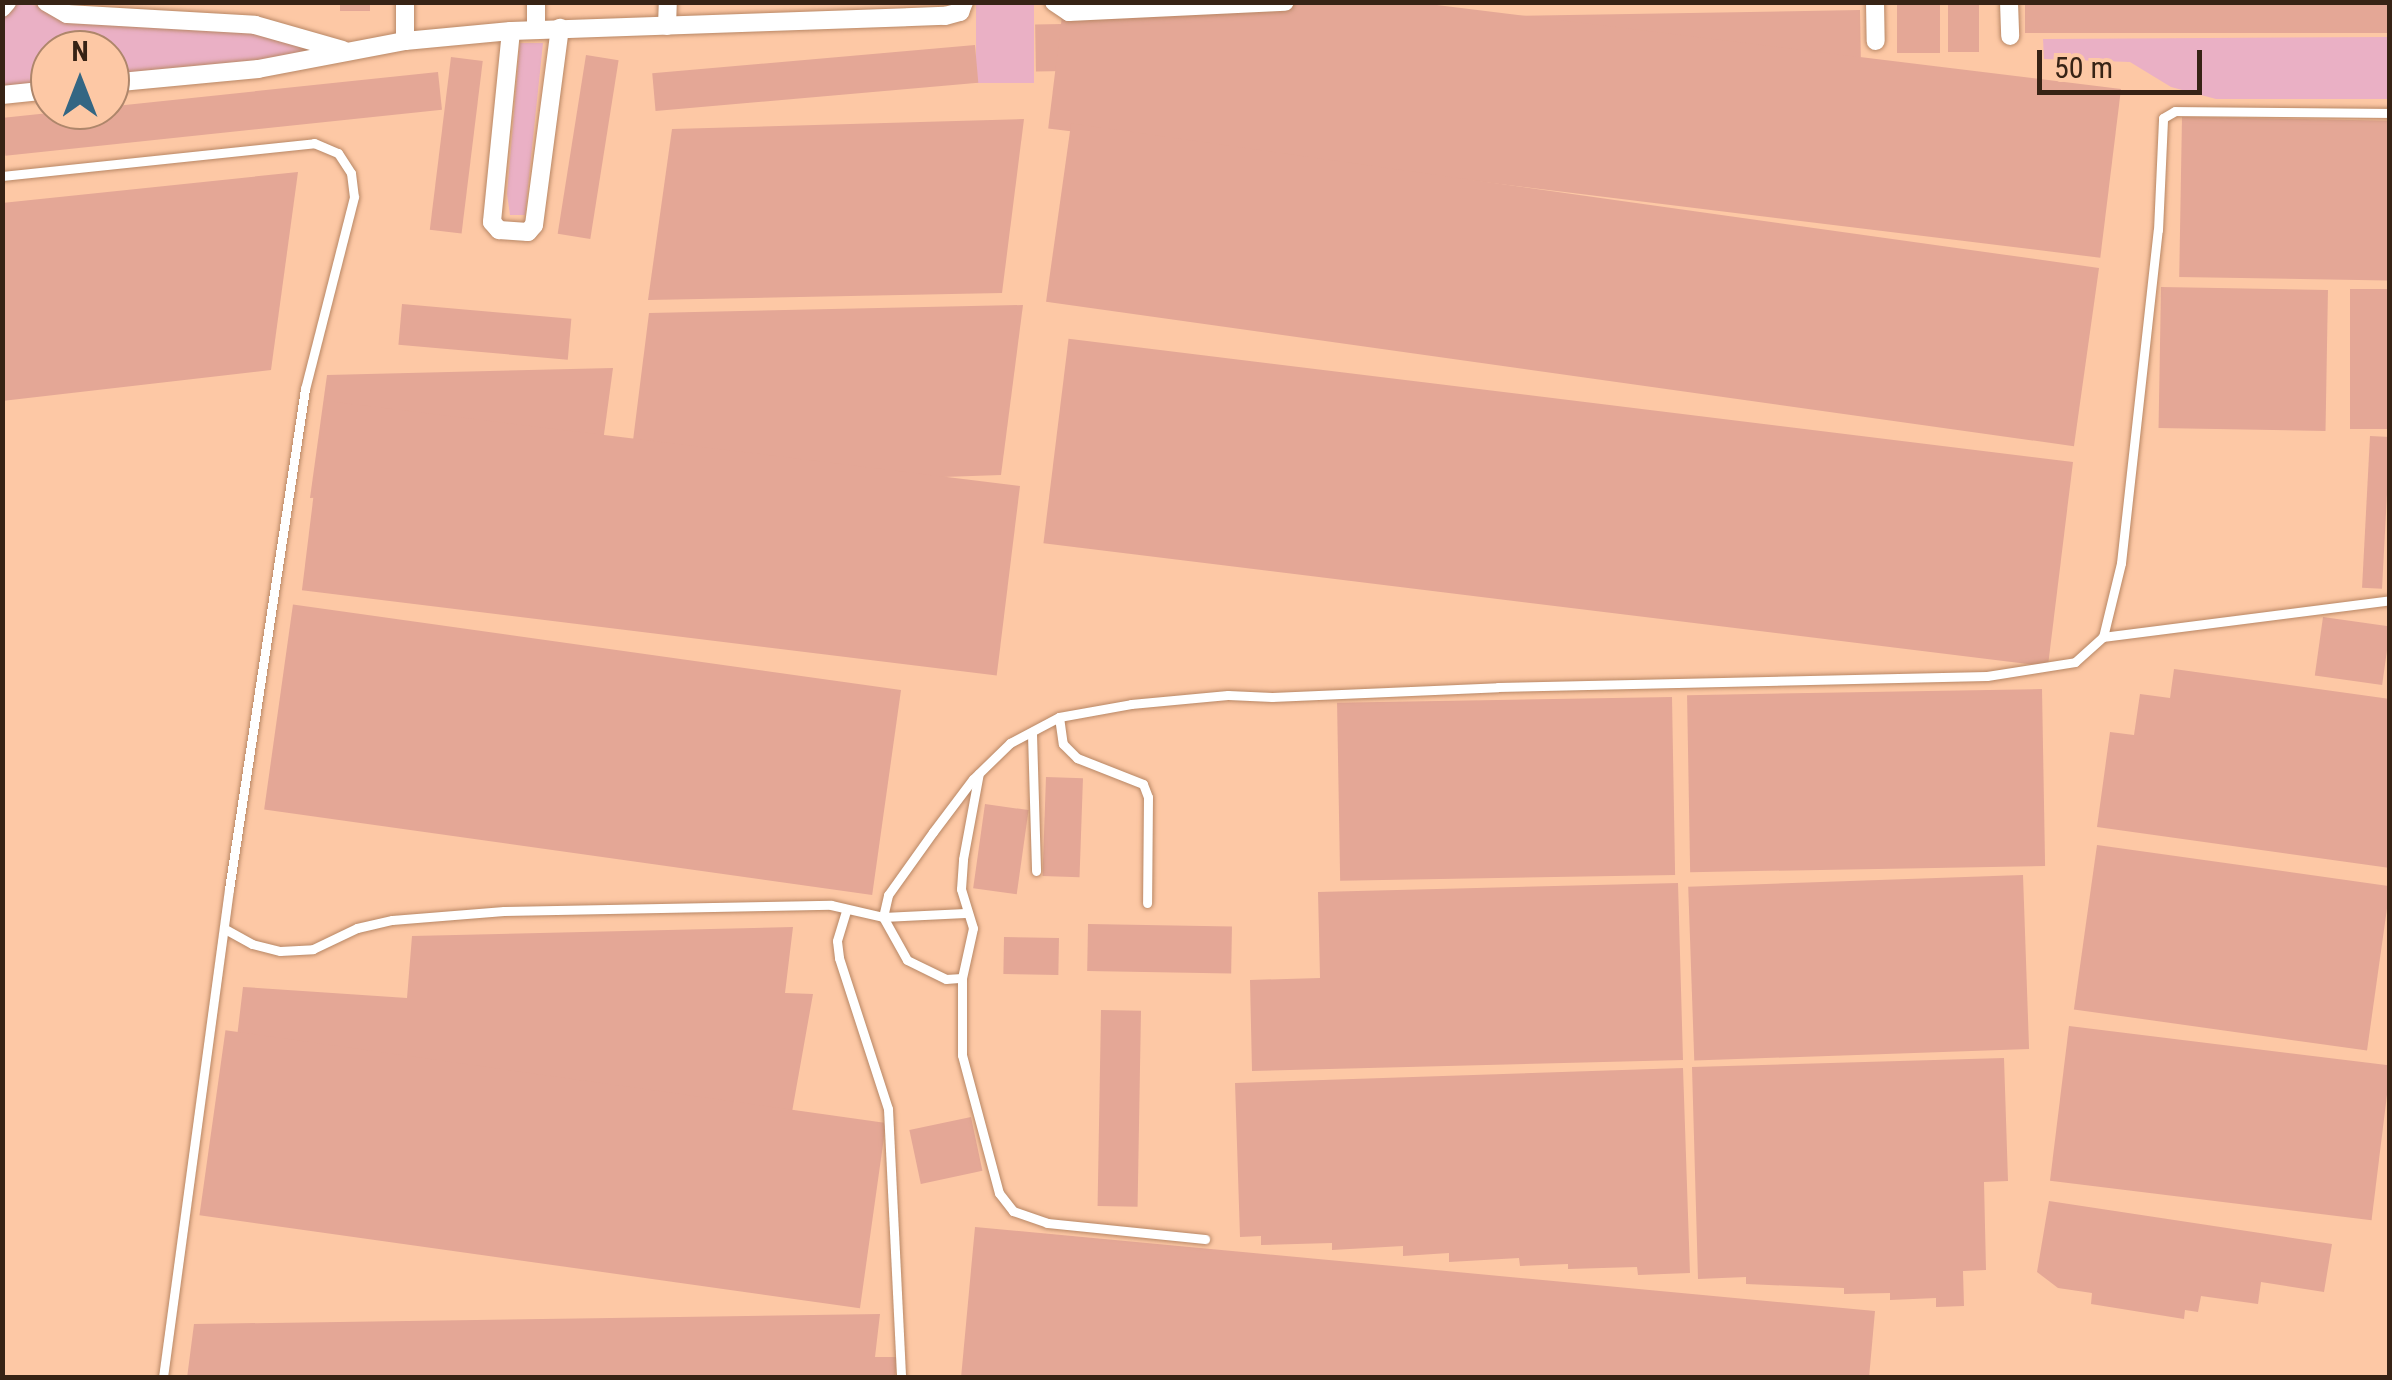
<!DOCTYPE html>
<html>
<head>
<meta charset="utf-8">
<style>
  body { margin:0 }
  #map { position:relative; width:2392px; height:1380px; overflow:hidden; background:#fdc8a5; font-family:"Roboto Condensed",sans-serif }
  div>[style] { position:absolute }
  .green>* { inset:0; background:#eab0c5; transform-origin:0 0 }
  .building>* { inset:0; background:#e4a796; transform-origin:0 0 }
  .roads { filter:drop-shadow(0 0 2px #b88765) drop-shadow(0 0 2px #b88765) }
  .service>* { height:9px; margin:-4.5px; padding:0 4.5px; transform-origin:4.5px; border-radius:4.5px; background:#fff }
  .minor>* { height:18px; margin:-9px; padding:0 9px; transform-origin:9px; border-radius:9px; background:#fff }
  span { translate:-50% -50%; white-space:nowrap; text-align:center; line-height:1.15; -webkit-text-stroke:9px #fdc8a5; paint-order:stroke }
  .frame { position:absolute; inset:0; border:5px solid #372315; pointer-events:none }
  .north { position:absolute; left:30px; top:30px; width:100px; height:100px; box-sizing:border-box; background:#fdc8a5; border:2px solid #ae866b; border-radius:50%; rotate:0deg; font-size:28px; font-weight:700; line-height:40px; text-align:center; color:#372315 }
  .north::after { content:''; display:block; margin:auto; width:35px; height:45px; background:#336683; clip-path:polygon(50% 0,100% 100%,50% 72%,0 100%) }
  .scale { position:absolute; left:2037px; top:50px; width:165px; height:45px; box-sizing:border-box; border:5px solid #372315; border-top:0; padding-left:12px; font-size:30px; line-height:35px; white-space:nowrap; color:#372315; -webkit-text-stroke:8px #fdc8a5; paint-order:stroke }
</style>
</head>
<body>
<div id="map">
  <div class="green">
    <div style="clip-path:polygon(10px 3px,198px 21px,339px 52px,110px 82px,110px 50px,50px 50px,50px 88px,3px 93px,3px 14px)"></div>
    <div style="left:976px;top:3px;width:58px;height:80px"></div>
    <div style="clip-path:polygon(2389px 37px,2389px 99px,2216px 99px,2171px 87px,2130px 62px,2044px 59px,2043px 39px)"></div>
    <div style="clip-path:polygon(520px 43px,543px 43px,525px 215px,510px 215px,507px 194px)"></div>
  </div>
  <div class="building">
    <div style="left:340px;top:2px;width:30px;height:9px"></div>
    <div style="left:1897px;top:2px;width:43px;height:51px"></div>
    <div style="left:1948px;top:2px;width:31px;height:50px"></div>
    <div style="left:2025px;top:2px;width:365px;height:31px"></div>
    <div style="left:1860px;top:10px;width:47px;height:825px;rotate:89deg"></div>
    <div style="left:975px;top:45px;width:38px;height:324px;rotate:85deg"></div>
    <div style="left:586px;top:55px;width:33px;height:181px;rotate:9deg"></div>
    <div style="left:451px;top:57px;width:32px;height:174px;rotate:7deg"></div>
    <div style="left:438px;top:72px;width:38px;height:439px;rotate:84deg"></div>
    <div style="left:2121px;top:89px;width:170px;height:1060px;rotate:97deg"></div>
    <div style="left:2182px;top:117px;width:208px;height:160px;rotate:1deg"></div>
    <div style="clip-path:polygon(1024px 119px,1002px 293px,648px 300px,672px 129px)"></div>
    <div style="clip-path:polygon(298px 172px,271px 370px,2px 401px,2px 203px)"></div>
    <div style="left:2099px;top:268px;width:180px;height:1038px;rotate:98deg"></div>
    <div style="left:2161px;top:287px;width:167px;height:141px;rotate:1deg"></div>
    <div style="left:2350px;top:289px;width:40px;height:140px"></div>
    <div style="left:402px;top:304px;width:170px;height:41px;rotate:5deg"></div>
    <div style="clip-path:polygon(1023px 305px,1001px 475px,627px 488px,649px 313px)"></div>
    <div style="clip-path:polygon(613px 368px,597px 486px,310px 498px,327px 375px)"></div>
    <div style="left:2370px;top:436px;width:20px;height:152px;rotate:3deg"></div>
    <div style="left:2073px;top:462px;width:206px;height:1012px;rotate:97deg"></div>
    <div style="left:1020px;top:486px;width:191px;height:700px;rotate:97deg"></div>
    <div style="left:2323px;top:617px;width:68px;height:59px;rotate:8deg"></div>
    <div style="clip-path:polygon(2174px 669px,2390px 699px,2390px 868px,2097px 827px,2110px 732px,2134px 735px,2140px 694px,2170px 698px)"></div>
    <div style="left:2042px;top:689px;width:177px;height:355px;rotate:89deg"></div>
    <div style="left:901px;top:690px;width:207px;height:614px;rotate:98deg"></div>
    <div style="left:1672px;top:697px;width:178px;height:335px;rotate:89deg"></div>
    <div style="left:1046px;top:777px;width:37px;height:99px;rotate:2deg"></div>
    <div style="left:985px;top:804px;width:44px;height:85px;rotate:8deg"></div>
    <div style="left:2097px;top:845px;width:296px;height:166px;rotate:8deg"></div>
    <div style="left:2023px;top:875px;width:174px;height:335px;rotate:88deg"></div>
    <div style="clip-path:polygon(1678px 883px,1683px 1060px,1252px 1071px,1250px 980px,1320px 978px,1318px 892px)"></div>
    <div style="left:1088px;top:924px;width:144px;height:47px;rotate:1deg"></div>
    <div style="clip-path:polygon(793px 927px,785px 993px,813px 994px,792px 1112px,395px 1117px,229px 1104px,243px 987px,407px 998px,412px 936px)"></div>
    <div style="left:1004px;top:937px;width:55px;height:37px;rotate:1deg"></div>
    <div style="left:1101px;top:1010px;width:40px;height:196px;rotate:1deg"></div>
    <div style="left:2069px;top:1026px;width:324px;height:156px;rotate:7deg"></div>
    <div style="clip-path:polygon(2004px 1058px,2008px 1181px,1984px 1182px,1986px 1270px,1963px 1271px,1964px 1306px,1936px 1307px,1936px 1298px,1890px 1300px,1890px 1293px,1844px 1294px,1844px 1288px,1746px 1284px,1746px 1277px,1698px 1279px,1692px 1067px)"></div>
    <div style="clip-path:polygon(1683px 1068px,1690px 1273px,1638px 1275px,1637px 1267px,1568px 1269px,1568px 1264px,1520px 1266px,1519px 1258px,1449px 1262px,1449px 1253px,1403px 1256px,1403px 1246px,1332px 1250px,1332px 1243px,1261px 1245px,1261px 1236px,1240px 1237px,1235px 1083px)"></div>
    <div style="left:971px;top:1117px;width:55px;height:63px;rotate:78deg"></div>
    <div style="left:886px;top:1123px;width:187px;height:667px;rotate:98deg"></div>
    <div style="clip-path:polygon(2049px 1201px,2332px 1244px,2324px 1292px,2261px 1282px,2258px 1304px,2201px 1296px,2198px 1312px,2185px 1310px,2184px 1319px,2091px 1304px,2092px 1293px,2058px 1288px,2037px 1272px)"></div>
    <div style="clip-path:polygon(975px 1227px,1875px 1311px,1869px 1378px,961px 1378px)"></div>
    <div style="clip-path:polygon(880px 1314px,875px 1357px,897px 1357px,895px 1378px,187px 1378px,194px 1324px)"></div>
  </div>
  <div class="roads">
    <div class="service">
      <div style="left:2px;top:176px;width:314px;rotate:-6deg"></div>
      <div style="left:314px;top:143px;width:26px;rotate:23deg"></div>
      <div style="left:338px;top:153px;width:24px;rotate:57deg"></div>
      <div style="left:351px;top:173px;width:24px;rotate:83deg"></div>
      <div style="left:354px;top:197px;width:198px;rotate:104.3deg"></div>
      <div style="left:305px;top:389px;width:506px;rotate:98.64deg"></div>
      <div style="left:229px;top:889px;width:493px;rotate:97.7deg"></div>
      <div style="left:2103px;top:637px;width:289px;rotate:-7.3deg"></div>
      <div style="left:1059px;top:717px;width:27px;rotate:82deg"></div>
      <div style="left:1063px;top:744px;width:20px;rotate:45deg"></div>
      <div style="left:1077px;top:758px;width:71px;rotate:21.5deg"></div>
      <div style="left:1143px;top:784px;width:14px;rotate:69deg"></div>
      <div style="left:1148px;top:797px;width:106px;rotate:90.5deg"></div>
      <div style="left:1032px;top:734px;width:137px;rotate:88.3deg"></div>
      <div style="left:846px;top:911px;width:31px;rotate:107deg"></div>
      <div style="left:837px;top:941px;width:17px;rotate:83deg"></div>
      <div style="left:839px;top:958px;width:159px;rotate:72deg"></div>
      <div style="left:888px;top:1109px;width:269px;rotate:87.2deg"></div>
      <div style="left:965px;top:913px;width:82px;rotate:177.2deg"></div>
      <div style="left:883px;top:917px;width:49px;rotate:60.8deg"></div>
      <div style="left:907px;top:960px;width:43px;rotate:26deg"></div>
      <div style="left:946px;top:979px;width:16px;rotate:-4deg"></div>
      <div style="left:962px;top:978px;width:77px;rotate:90deg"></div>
      <div style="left:962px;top:1055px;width:143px;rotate:75deg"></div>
      <div style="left:999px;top:1193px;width:23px;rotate:52deg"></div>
      <div style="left:1013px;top:1211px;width:36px;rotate:19deg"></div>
      <div style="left:1047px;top:1223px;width:159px;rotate:5.8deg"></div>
      <div style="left:225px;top:929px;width:31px;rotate:29deg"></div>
      <div style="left:252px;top:944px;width:29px;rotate:14deg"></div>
      <div style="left:280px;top:951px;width:33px;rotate:-3deg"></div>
      <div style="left:313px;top:949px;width:49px;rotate:-25.5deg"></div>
      <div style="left:357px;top:928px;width:36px;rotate:-13deg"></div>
      <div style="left:392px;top:920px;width:112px;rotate:-4.6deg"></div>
      <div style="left:504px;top:911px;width:327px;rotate:-1.1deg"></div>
      <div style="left:831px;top:905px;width:53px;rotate:13deg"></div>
      <div style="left:883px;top:917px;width:23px;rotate:-77deg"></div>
      <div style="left:888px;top:895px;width:77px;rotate:-54.5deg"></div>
      <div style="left:933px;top:832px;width:66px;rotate:-53deg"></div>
      <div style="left:973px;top:779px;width:52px;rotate:-44.2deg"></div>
      <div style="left:1010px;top:743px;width:55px;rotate:-28deg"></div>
      <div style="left:1059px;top:717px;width:73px;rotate:-10.2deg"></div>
      <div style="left:1131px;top:704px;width:97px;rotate:-5.3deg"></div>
      <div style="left:1228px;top:695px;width:44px;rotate:2.6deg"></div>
      <div style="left:1272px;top:697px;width:226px;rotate:-2.5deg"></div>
      <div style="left:1498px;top:687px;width:489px;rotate:-1.3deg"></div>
      <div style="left:1987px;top:676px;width:89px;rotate:-9deg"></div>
      <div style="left:2075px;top:662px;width:38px;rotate:-42deg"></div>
      <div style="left:2103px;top:637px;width:76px;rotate:-76.3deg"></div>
      <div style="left:2121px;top:563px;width:335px;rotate:-83.7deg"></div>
      <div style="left:2158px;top:230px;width:112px;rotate:-87.4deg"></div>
      <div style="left:2163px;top:118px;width:14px;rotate:-30deg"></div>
      <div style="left:2175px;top:111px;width:215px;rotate:0.5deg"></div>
      <div style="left:962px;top:978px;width:51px;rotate:-77.6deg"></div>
      <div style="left:973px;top:928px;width:41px;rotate:-107.1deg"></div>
      <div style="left:961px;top:889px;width:30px;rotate:-86deg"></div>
      <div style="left:963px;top:859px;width:87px;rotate:-79.5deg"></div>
    </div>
    <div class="minor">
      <div style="left:46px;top:2px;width:24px;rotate:30deg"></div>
      <div style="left:67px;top:14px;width:188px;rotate:3.3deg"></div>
      <div style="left:255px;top:25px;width:91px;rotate:15.9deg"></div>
      <div style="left:405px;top:2px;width:39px;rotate:90deg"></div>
      <div style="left:1054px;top:2px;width:18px;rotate:34deg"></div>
      <div style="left:1069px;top:12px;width:216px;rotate:-2.7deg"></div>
      <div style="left:1875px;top:2px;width:39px;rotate:89deg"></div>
      <div style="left:2009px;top:2px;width:34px;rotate:88deg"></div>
      <div style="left:2px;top:8px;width:8px;rotate:-50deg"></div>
      <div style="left:667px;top:26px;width:24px;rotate:-88deg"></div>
      <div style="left:536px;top:29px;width:27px;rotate:-90deg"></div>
      <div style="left:511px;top:31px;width:192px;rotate:95.7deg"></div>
      <div style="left:492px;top:222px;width:11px;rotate:49deg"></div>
      <div style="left:499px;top:230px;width:29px;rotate:4deg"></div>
      <div style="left:528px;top:232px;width:9px;rotate:-49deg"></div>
      <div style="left:534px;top:225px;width:199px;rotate:-82.5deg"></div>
      <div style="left:110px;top:83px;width:149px;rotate:-5.4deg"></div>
      <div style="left:258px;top:69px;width:150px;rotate:-10.8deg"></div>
      <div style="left:405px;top:41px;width:106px;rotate:-5.4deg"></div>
      <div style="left:511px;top:31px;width:434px;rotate:-2deg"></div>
      <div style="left:945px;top:16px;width:16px;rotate:-15deg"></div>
      <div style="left:960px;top:12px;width:11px;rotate:-68deg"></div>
      <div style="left:2px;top:95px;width:48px;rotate:-5.9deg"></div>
    </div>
  </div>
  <div class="frame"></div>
  <div class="north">N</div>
  <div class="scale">50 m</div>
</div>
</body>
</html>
